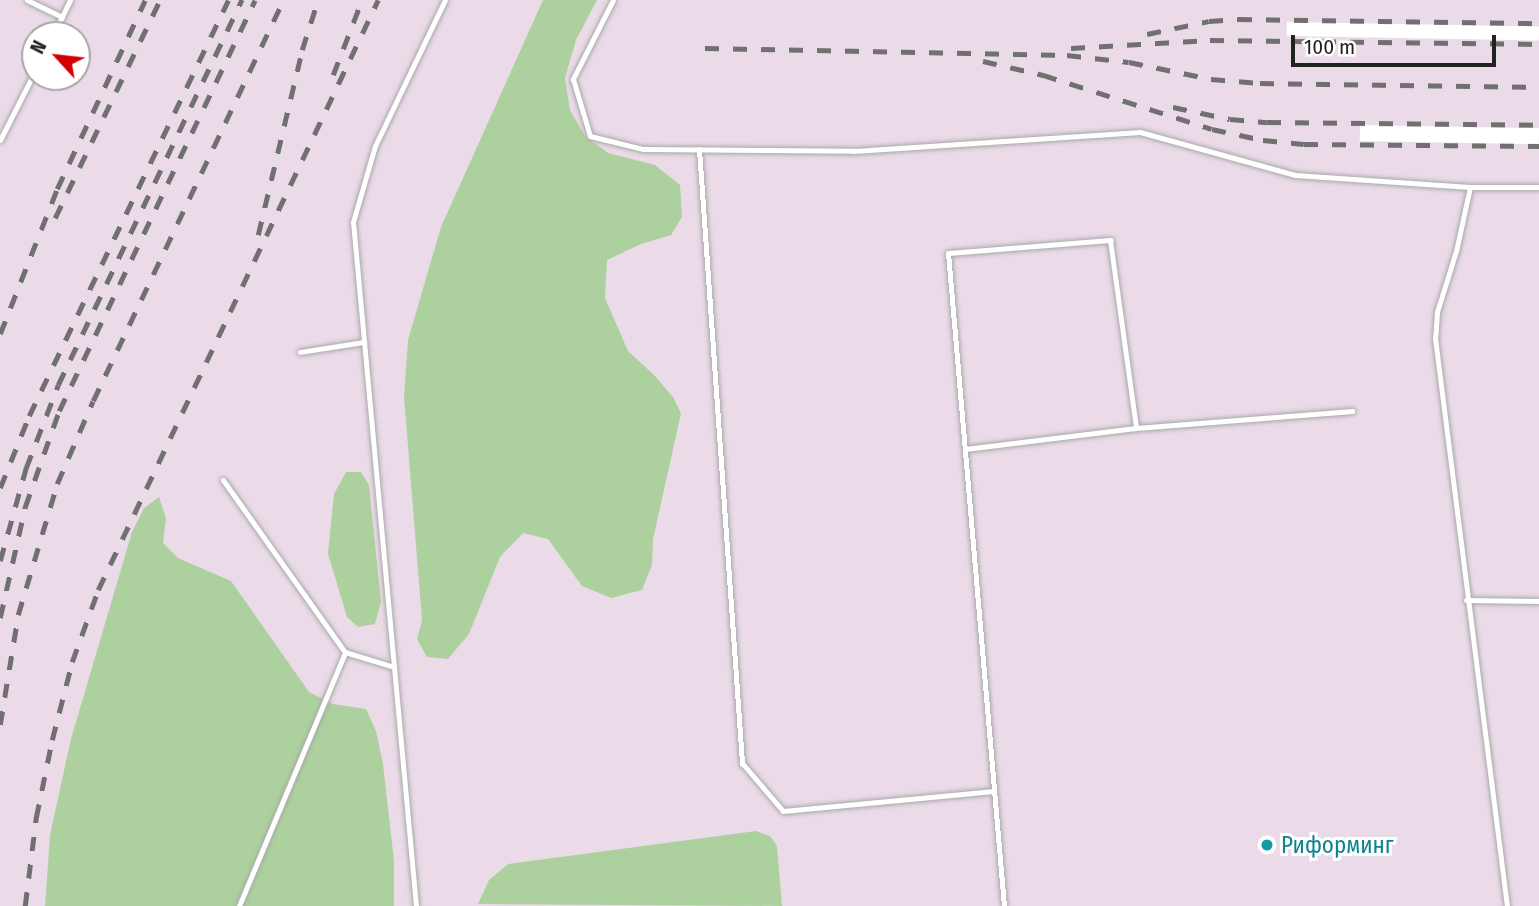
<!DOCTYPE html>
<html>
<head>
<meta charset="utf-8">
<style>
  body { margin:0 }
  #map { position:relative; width:1539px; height:906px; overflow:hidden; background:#f2efe9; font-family:"Fira Sans Condensed",sans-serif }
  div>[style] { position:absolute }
  .industrial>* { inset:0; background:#ebdbe8 }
  .forest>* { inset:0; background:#add19e }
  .pier>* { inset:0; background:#fff; transform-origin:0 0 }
  .roads { filter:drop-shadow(0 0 2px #a9a9a9) drop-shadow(0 0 2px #a9a9a9) }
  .lane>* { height:5px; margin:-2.5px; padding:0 2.5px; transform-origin:2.5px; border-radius:2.5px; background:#fff }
  .rail>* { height:4.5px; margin-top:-2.25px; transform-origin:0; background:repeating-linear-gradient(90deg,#707070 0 14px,transparent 0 28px) }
  .dots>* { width:19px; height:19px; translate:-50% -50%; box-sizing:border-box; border:4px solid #fff; border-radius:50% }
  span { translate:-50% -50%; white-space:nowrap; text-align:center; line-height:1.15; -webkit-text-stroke:6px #fff; paint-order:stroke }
  .culture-label { font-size:23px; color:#0d838f }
  .left { translate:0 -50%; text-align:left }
  .north { position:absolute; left:21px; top:21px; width:70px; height:70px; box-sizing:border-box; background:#fff; border:2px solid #a7a7a7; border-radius:50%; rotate:297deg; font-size:19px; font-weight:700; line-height:28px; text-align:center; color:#222 }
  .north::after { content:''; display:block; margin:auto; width:24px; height:32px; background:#d40000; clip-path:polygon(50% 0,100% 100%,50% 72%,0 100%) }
  .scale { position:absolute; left:1291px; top:35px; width:205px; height:32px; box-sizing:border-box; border:4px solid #222; border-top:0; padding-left:9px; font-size:21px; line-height:24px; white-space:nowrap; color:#222; -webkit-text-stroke:5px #fff; paint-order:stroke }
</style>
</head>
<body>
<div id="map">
  <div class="industrial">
    <div style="clip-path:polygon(evenodd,0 0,1539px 0,1539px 906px,0 906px,0 0,35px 35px,77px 35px,77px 77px,35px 77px,35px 35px)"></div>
  </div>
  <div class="forest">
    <div style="clip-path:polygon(543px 0,597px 0,576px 40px,565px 78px,570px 110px,585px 136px,608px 153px,655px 165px,680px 185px,682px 217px,671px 235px,641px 244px,607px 260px,605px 298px,628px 351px,654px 375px,673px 397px,681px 413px,653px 539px,652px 565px,642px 590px,611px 598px,582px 586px,548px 539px,523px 533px,500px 557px,469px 634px,448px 659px,427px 657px,417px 639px,422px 620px,404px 397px,408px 340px,441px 227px)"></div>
    <div style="clip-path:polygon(346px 472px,361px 472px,369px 485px,381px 602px,375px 624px,358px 627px,347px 617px,328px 554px,334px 494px)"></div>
    <div style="clip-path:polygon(159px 497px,166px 518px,163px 543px,178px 558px,231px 581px,309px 692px,333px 704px,366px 709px,376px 731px,383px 764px,394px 861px,394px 906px,45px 906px,50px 835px,71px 739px,132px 532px,144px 508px)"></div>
    <div style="clip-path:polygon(756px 831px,770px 836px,777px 846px,782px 906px,478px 904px,489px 880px,508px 864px)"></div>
  </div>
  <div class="pier">
    <div style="left:1287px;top:22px;width:252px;height:14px;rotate:1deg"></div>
    <div style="left:1360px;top:125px;width:179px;height:16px;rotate:1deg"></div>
  </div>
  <div class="roads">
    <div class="lane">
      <div style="left:27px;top:0;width:39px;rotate:26deg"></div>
      <div style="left:613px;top:0;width:89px;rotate:116.9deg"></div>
      <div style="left:573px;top:79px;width:59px;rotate:73.4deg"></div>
      <div style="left:590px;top:136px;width:55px;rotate:13.8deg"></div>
      <div style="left:643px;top:149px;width:211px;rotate:0.5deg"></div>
      <div style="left:854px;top:151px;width:287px;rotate:-3.8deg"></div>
      <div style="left:1140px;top:132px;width:161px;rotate:15.5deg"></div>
      <div style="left:1295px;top:175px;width:175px;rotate:3.9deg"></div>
      <div style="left:1470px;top:187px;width:69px"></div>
      <div style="left:53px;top:35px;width:39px;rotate:-64deg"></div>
      <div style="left:0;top:140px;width:77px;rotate:-63.1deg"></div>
      <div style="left:699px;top:149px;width:616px;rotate:85.99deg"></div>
      <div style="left:742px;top:763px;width:63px;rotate:49.5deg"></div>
      <div style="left:783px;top:811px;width:212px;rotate:-5.4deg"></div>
      <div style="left:1470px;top:187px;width:66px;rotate:102.3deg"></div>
      <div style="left:1456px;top:251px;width:64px;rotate:107.3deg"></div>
      <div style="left:1437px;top:312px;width:26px;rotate:94deg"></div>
      <div style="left:1435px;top:338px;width:573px;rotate:82.78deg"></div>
      <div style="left:300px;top:352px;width:65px;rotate:-8.9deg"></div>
      <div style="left:965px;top:449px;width:172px;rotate:-7deg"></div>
      <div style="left:1136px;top:428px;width:217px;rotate:-4.5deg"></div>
      <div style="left:223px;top:480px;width:211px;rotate:54.7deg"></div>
      <div style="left:345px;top:652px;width:51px;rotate:17deg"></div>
      <div style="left:1466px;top:600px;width:73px;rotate:0.8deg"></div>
      <div style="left:239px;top:906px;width:275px;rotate:-67.3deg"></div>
      <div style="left:416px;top:906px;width:687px;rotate:-95.26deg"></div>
      <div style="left:353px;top:222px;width:79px;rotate:-73.9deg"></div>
      <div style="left:375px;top:146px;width:162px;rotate:-64.4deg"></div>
      <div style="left:1004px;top:906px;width:655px;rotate:-94.9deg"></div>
      <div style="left:948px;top:253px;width:163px;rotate:-4.6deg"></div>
      <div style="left:1110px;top:240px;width:190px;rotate:82.1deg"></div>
    </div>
  </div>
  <div class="rail">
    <div style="left:1147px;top:34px;width:63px;rotate:-11.8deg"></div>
    <div style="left:1209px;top:21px;width:29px;rotate:-4deg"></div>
    <div style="left:1238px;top:19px;width:301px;rotate:0.8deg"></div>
    <div style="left:705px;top:48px;width:362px;rotate:1.1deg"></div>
    <div style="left:1067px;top:55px;width:62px;rotate:6.4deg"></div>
    <div style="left:1129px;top:62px;width:84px;rotate:11.7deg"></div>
    <div style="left:1211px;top:79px;width:49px;rotate:4.7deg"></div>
    <div style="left:1260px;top:83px;width:279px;rotate:0.8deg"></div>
    <div style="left:1071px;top:48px;width:139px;rotate:-3.3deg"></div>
    <div style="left:1210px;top:40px;width:329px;rotate:0.7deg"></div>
    <div style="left:983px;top:61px;width:62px;rotate:13.1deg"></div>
    <div style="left:1043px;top:75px;width:177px;rotate:17.7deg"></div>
    <div style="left:1212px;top:129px;width:52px;rotate:12.2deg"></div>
    <div style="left:1263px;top:140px;width:41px;rotate:5.6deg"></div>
    <div style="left:1304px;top:144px;width:235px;rotate:0.5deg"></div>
    <div style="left:333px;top:75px;width:80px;rotate:-68.9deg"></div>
    <div style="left:1173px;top:107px;width:58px;rotate:11.9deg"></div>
    <div style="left:1230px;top:119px;width:37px;rotate:5deg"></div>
    <div style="left:1267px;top:122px;width:272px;rotate:0.6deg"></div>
    <div style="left:55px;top:218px;width:242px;rotate:-64.3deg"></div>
    <div style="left:258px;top:235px;width:190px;rotate:-76.6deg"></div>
    <div style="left:302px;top:50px;width:52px;rotate:-72.3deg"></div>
    <div style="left:0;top:334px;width:156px;rotate:-68.5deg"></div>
    <div style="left:57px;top:189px;width:208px;rotate:-65deg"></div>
    <div style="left:0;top:488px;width:78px;rotate:-68.1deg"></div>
    <div style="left:29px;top:416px;width:461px;rotate:-64.4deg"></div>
    <div style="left:0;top:561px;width:97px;rotate:-74.4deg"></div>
    <div style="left:26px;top:468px;width:89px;rotate:-68.9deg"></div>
    <div style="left:58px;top:385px;width:427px;rotate:-64.5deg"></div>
    <div style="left:0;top:618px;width:114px;rotate:-77.3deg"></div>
    <div style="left:25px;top:507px;width:102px;rotate:-70.5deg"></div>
    <div style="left:59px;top:411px;width:455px;rotate:-64.5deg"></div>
    <div style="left:0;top:725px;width:111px;rotate:-80.7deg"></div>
    <div style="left:18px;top:615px;width:137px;rotate:-73.4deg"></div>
    <div style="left:57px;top:484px;width:90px;rotate:-66.6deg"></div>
    <div style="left:93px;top:401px;width:444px;rotate:-64.6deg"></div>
    <div style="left:25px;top:906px;width:89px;rotate:-82.9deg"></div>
    <div style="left:36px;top:818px;width:80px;rotate:-78.4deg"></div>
    <div style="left:52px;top:740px;width:81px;rotate:-75.6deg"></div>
    <div style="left:72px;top:662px;width:77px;rotate:-70.1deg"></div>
    <div style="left:98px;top:590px;width:653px;rotate:-64.61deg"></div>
  </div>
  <div class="dots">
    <div style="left:1267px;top:845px;background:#0f9aa8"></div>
  </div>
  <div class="culture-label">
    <span class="left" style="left:1281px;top:845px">Риформинг</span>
  </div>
  <div class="north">N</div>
  <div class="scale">100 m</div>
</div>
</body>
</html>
